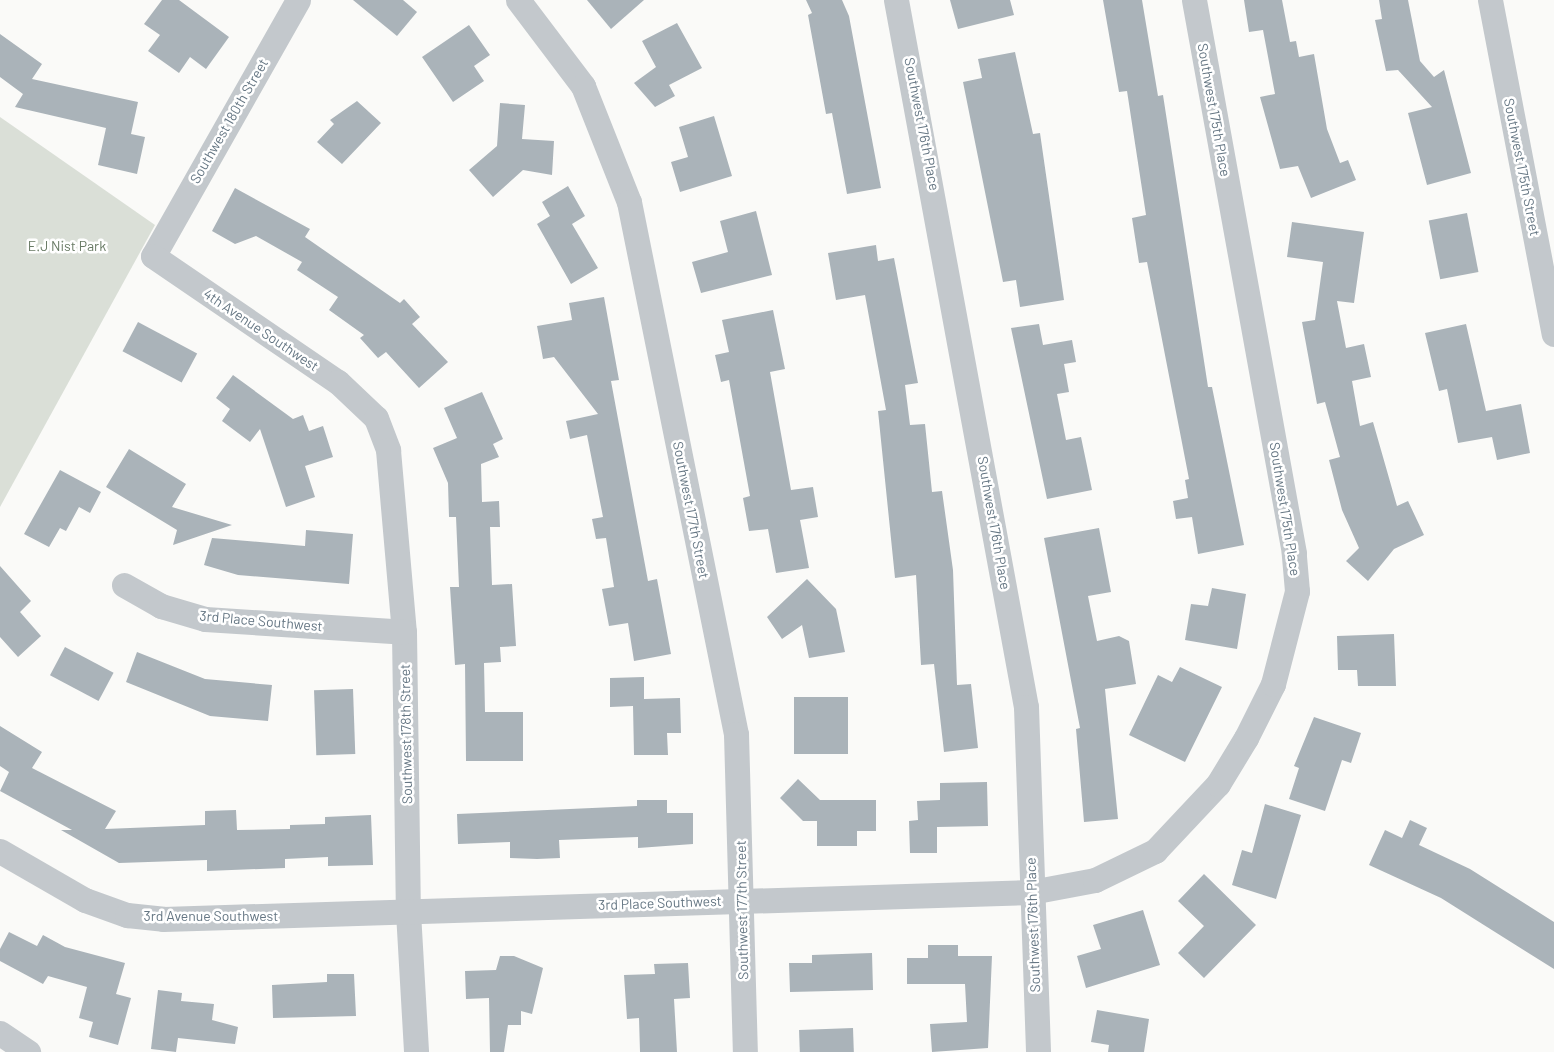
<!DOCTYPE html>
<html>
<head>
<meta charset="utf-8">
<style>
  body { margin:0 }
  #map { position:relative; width:1554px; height:1052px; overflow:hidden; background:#fafaf8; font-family:Barlow,sans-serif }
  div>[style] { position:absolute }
  .green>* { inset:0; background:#dadfd7 }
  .building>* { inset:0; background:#aab3b9; transform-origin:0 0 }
  .minor>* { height:25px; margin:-12.5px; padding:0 12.5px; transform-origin:12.5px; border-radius:12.5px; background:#c3c8cc }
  span { translate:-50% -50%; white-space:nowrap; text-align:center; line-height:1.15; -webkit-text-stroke:5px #fff; paint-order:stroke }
  .street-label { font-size:14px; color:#657683 }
  .park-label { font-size:14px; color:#687a64 }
</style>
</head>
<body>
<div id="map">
  <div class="green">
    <div style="clip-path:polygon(0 117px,155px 225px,0 507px)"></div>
  </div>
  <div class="building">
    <div style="clip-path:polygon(162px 0,179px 0,229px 37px,206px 69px,190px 57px,179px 73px,148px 51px,160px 35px,144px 24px)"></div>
    <div style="clip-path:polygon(353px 0,403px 0,417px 12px,397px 36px)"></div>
    <div style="clip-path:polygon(587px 0,644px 0,611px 29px)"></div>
    <div style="clip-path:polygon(806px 0,842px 0,849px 16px,881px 188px,847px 194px,832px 113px,826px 114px,808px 15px,812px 13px)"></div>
    <div style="clip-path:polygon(950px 0,1010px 0,1014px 15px,958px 29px)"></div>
    <div style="clip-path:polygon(1103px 0,1142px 0,1158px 96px,1163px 95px,1208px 387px,1212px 387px,1244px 545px,1198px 554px,1192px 517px,1176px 519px,1173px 501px,1188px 498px,1185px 480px,1189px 479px,1147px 262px,1139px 263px,1132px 218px,1146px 215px,1127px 91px,1119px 92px)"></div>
    <div style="clip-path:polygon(1244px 0,1282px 0,1290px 42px,1296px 41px,1299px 57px,1314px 54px,1327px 129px,1340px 163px,1348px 160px,1356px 180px,1311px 198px,1298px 166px,1280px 169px,1260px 97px,1275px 94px,1263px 30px,1249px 32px)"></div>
    <div style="clip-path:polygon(1379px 0,1408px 0,1420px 61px,1434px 77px,1444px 70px,1471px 173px,1427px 185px,1408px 113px,1432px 107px,1398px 70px,1386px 71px,1375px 20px,1382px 19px)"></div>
    <div style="clip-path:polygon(677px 23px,702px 68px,669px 85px,675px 96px,655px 107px,634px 83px,656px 67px,642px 41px)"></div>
    <div style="clip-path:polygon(469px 25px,490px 55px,474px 66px,484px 81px,453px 102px,422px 57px)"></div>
    <div style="clip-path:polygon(0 34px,42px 64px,32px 79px,138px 102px,131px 134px,145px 137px,137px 174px,98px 165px,106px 128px,15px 107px,23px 94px,0 77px)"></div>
    <div style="clip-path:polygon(1015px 52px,1033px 134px,1040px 133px,1064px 300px,1020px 307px,1016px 280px,1003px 282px,963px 82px,982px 78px,978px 59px)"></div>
    <div style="clip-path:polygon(357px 101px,381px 123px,342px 164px,317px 142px,334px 124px,330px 120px)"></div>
    <div style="clip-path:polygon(500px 103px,525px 105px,522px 139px,554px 141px,552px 175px,523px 170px,493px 197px,469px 170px,497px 146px)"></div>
    <div style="clip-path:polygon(714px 116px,732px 176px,680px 192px,671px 162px,688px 157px,679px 127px)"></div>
    <div style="clip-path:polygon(568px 186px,585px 216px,572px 224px,598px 268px,571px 284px,537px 224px,550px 216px,542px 202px)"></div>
    <div style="clip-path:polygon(235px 188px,310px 229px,305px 237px,400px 303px,404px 299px,420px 317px,412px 324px,448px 362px,419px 388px,386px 352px,378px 358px,360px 338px,364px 335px,329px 310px,338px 297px,297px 270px,302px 262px,256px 236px,235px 244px,212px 231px)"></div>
    <div style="clip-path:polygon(756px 211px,772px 275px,701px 293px,692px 262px,728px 252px,720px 221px)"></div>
    <div style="left:1467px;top:213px;width:60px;height:39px;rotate:79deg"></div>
    <div style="clip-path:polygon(1292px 222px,1364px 232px,1354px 303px,1337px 301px,1346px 348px,1364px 344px,1371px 377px,1352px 381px,1360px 426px,1373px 422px,1397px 506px,1408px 501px,1424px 535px,1394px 549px,1368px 581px,1346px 561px,1359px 548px,1342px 510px,1329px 460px,1340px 457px,1325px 402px,1317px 404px,1302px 322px,1315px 320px,1323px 262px,1287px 257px)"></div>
    <div style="clip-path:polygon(876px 245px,878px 261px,894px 258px,918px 383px,905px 385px,910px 425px,925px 424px,932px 492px,942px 491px,953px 570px,957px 685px,971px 684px,978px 748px,944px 752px,934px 664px,921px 665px,916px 575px,895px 578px,878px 411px,886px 410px,865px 295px,836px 300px,828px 253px)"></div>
    <div style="clip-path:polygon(604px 297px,619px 380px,611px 381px,648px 581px,657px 579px,671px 654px,634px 661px,628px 623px,609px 626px,602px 589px,614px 587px,606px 538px,596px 539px,592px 519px,603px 517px,587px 435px,570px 439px,566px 421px,598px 414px,554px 357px,543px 359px,537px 326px,572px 320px,569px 303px)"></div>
    <div style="clip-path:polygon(773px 310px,785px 369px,770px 372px,791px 490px,813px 487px,818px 517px,800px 520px,809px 568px,776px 573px,768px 529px,749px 531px,743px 498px,750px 496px,729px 380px,721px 382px,715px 355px,729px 352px,722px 320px)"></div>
    <div style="left:138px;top:322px;width:67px;height:33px;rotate:28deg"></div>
    <div style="clip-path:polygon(1039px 324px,1043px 345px,1072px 340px,1076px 362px,1064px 364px,1069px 392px,1057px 394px,1066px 440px,1081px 437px,1092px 490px,1047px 499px,1011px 328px)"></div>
    <div style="clip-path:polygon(1466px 324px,1486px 411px,1521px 404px,1530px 453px,1497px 460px,1492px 437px,1458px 443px,1447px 389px,1439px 391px,1425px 333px)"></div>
    <div style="clip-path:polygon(233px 375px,293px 419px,303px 415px,309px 431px,323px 426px,333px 457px,305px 466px,315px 497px,286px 507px,260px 429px,250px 442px,222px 421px,230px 409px,216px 398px)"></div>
    <div style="clip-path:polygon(482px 392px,503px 439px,493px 444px,499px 457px,481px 464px,482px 502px,499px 501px,500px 527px,490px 527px,492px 585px,512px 584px,516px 646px,500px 647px,501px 662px,484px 663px,485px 712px,523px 712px,523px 761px,466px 761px,465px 664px,455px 665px,450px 587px,459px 587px,456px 517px,449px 517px,448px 483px,433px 448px,457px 438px,444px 408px)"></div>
    <div style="clip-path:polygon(129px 449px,186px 484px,172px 507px,232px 525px,173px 545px,177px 530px,106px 487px)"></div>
    <div style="clip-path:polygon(60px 470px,101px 492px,90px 513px,79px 507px,66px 531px,60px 528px,49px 547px,24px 534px)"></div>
    <div style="clip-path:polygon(1099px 528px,1111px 592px,1088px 596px,1097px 641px,1119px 636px,1129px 641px,1136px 684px,1105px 689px,1118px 819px,1084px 822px,1076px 729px,1080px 728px,1044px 538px)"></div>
    <div style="clip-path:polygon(306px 530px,353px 534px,349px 584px,238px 575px,204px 565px,212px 538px,305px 546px)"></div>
    <div style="clip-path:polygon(0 566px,31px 601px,20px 612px,41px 636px,18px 657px,0 637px)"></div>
    <div style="clip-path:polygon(807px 579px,836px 609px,845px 652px,809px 658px,802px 625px,782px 639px,767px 617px)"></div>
    <div style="clip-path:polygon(1212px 588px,1246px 594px,1237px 649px,1185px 640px,1191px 604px,1208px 606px)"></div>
    <div style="clip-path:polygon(1394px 634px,1396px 686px,1358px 686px,1357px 670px,1338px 670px,1337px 636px)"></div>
    <div style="left:65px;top:647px;width:55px;height:32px;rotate:28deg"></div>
    <div style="clip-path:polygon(137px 652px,205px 679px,272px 685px,268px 721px,210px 716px,126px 682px)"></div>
    <div style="clip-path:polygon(1180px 667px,1222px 687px,1185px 762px,1129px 735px,1158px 675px,1172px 682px)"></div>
    <div style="clip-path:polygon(644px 677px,644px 699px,680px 698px,681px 733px,667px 733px,668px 755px,634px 755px,633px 706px,610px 707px,610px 678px)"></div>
    <div style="left:353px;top:689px;width:65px;height:39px;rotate:88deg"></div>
    <div style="left:794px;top:697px;width:54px;height:57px"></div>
    <div style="clip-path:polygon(1314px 717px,1361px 733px,1351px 763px,1342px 760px,1325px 811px,1289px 799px,1299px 768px,1294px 766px)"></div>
    <div style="clip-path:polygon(0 726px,42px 752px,32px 768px,116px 811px,105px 829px,205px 825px,205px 811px,236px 810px,237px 830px,290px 829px,290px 825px,325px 824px,325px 817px,371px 815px,373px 865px,328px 866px,328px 857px,285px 859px,285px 868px,207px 871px,207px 860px,119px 863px,61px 830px,72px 830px,0 791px,9px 772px,0 766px)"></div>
    <div style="clip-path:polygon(798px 779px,820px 800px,876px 800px,876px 831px,857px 831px,857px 846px,817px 846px,817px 821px,803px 821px,780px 798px)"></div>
    <div style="clip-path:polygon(987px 782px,988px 826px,937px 827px,937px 853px,910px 853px,909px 821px,918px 820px,917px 801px,940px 800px,940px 783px)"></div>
    <div style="clip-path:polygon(637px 800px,667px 800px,667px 813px,693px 813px,693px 844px,638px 848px,638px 837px,559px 840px,560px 858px,537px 859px,510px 858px,510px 842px,458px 844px,457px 814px,637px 806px)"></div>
    <div style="clip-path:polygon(1265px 804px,1301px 815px,1276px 899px,1232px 885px,1242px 850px,1252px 853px)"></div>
    <div style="clip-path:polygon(1410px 820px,1427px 828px,1419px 845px,1470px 869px,1554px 922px,1554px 969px,1441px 898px,1369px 865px,1385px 830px,1402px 838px)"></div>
    <div style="clip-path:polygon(1204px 874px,1256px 925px,1204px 978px,1178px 953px,1204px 926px,1178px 901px)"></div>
    <div style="clip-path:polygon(1143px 910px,1160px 965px,1086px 988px,1077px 956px,1101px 949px,1093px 925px)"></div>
    <div style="clip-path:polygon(9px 932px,37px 946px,43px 935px,65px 947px,125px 963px,116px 994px,131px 998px,118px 1045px,89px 1037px,93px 1022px,79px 1018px,87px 987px,48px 976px,43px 984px,0 961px,0 949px)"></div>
    <div style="clip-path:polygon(928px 945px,958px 945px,958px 956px,992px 956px,988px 1048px,932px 1052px,930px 1024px,967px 1022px,965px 984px,907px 984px,907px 958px,928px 958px)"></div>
    <div style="clip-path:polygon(872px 953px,873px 990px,790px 992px,789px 963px,812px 963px,812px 955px)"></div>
    <div style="clip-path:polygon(500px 956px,514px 956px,543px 968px,532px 1014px,521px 1011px,521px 1025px,508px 1025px,504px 1052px,490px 1052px,489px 998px,466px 999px,465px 971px,496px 970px)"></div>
    <div style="clip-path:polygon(688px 963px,690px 998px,674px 999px,677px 1052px,640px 1052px,639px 1018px,627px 1019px,624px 975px,655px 974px,654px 964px)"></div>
    <div style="clip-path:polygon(327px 974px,354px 974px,356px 1016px,273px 1018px,272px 985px,327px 982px)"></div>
    <div style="clip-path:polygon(158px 990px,182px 993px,181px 1001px,214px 1004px,212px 1020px,238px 1027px,235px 1044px,178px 1038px,176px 1052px,151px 1049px)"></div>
    <div style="clip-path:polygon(1097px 1010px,1149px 1019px,1144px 1052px,1108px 1052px,1109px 1045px,1091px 1042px)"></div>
    <div style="left:853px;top:1028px;width:24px;height:54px;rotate:88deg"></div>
  </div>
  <div class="minor">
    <div style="left:298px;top:0;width:294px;rotate:119.5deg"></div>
    <div style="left:153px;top:256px;width:224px;rotate:34.3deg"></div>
    <div style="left:338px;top:382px;width:52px;rotate:43.5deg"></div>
    <div style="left:376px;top:418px;width:34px;rotate:69deg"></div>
    <div style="left:388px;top:450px;width:183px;rotate:85deg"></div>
    <div style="left:404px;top:632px;width:280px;rotate:89.2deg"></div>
    <div style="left:408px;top:912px;width:140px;rotate:86.7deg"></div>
    <div style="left:518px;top:0;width:108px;rotate:52.9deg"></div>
    <div style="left:583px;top:86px;width:125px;rotate:68.4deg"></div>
    <div style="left:629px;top:202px;width:543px;rotate:78.63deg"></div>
    <div style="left:736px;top:734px;width:318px;rotate:88.4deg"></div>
    <div style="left:896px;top:0;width:719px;rotate:79.58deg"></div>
    <div style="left:1026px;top:707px;width:345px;rotate:88deg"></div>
    <div style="left:1490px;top:0;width:340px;rotate:79.2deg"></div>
    <div style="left:124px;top:585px;width:43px;rotate:29.6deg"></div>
    <div style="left:161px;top:606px;width:46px;rotate:16.5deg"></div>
    <div style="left:205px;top:619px;width:199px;rotate:3.7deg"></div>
    <div style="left:0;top:851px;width:98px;rotate:30deg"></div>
    <div style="left:85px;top:900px;width:45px;rotate:19.7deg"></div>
    <div style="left:127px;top:915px;width:36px;rotate:6deg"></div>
    <div style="left:163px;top:919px;width:868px;rotate:-1.78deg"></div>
    <div style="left:1031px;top:892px;width:65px;rotate:-10.6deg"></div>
    <div style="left:1095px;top:880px;width:67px;rotate:-25.8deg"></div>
    <div style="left:1155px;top:851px;width:92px;rotate:-46.8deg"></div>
    <div style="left:1218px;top:784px;width:54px;rotate:-58.7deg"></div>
    <div style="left:1246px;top:738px;width:60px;rotate:-63.4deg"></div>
    <div style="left:1273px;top:684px;width:96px;rotate:-75.5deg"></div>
    <div style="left:1297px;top:591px;width:38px;rotate:-95deg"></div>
    <div style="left:1294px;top:553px;width:562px;rotate:-100.25deg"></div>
    <div style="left:0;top:1033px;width:34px;rotate:34deg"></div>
  </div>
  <div class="street-label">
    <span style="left:1214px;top:110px;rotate:80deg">Southwest 175th Place</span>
    <span style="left:229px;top:121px;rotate:-60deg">Southwest 180th Street</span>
    <span style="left:922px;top:124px;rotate:79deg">Southwest 176th Place</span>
    <span style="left:1522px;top:167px;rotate:79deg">Southwest 175th Street</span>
    <span style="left:261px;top:330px;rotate:34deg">4th Avenue Southwest</span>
    <span style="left:1285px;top:509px;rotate:81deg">Southwest 175th Place</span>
    <span style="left:691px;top:510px;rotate:79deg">Southwest 177th Street</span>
    <span style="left:994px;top:523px;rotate:80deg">Southwest 176th Place</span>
    <span style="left:261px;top:621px;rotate:5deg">3rd Place Southwest</span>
    <span style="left:406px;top:734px;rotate:-91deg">Southwest 178th Street</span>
    <span style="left:660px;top:903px;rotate:-2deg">3rd Place Southwest</span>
    <span style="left:742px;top:910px;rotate:-91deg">Southwest 177th Street</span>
    <span style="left:211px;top:916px">3rd Avenue Southwest</span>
    <span style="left:1033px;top:925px;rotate:-92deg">Southwest 176th Place</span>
  </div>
  <div class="park-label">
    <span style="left:67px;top:246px">E.J Nist Park</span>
  </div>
</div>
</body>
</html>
